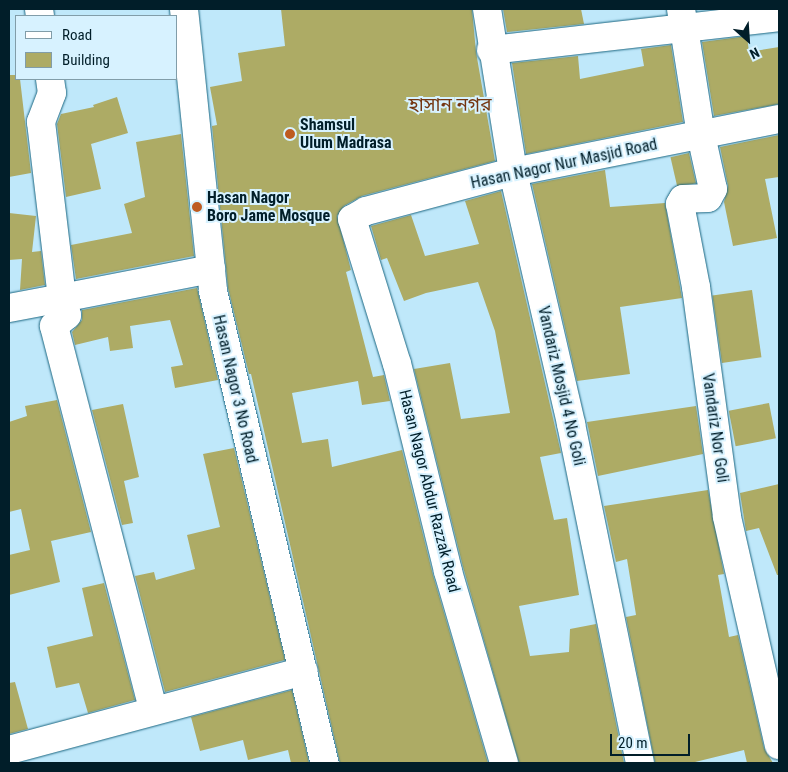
<!DOCTYPE html>
<html>
<head>
<meta charset="utf-8">
<style>
  body { margin:0 }
  #map { position:relative; width:788px; height:772px; overflow:hidden; background:#bfe8fa; font-family:"Roboto Condensed","Noto Sans Bengali",sans-serif }
  div>[style] { position:absolute }
  .building>* { inset:0; background:#adab65; transform-origin:0 0 }
  .roads { filter:drop-shadow(0 0 1px #1b6681) drop-shadow(0 0 1px #1b6681) }
  .minor>* { height:28px; margin:-14px; padding:0 14px; transform-origin:14px; border-radius:14px; background:#fff }
  .dots>* { width:14px; height:14px; translate:-50% -50%; box-sizing:border-box; border:2px solid #d7f2ff; border-radius:50% }
  span { translate:-50% -50%; white-space:nowrap; text-align:center; line-height:1.15; -webkit-text-stroke:4px #d7f2ff; paint-order:stroke }
  .poi-label { font-size:16px; color:#011e29; font-weight:700 }
  .left { translate:0 -50%; text-align:left }
  .street-label { font-size:16px; color:#011e29 }
  .quarter-label { font-size:19px; color:#743510 }
  .frame { position:absolute; inset:0; border:10px solid #011e29; pointer-events:none }
  .legend { position:absolute; left:15px; top:15px; width:162px; height:65px; box-sizing:border-box; background:#d7f2ff; border:1px solid #819da9; margin:0; padding:6px 9px; list-style:none; font-size:15px; color:#011e29 }
  .legend li { display:flex; align-items:center; gap:10px; height:25px }
  .legend b { width:25px; border:1px solid #819da9 }
  .north { position:absolute; left:723px; top:15px; width:50px; height:50px; -webkit-text-stroke:4px #d7f2ff; paint-order:stroke; rotate:154deg; font-size:14px; font-weight:700; line-height:20px; text-align:center; color:#011e29 }
  .north::after { content:''; display:block; margin:auto; width:18px; height:22px; background:#011e29; clip-path:polygon(50% 0,100% 100%,50% 72%,0 100%) }
  .scale { position:absolute; left:610px; top:734px; width:80px; height:22px; box-sizing:border-box; border:2px solid #011e29; border-top:0; padding-left:6px; font-size:15px; line-height:18px; white-space:nowrap; color:#011e29; -webkit-text-stroke:4px #d7f2ff; paint-order:stroke }
</style>
</head>
<body>
<div id="map">
  <div class="building">
    <div style="clip-path:polygon(281px 9px,472px 9px,476px 52px,495px 161px,362px 196px,344px 206px,337px 216px,351px 270px,346px 272px,373px 377px,384px 375px,390px 401px,362px 405px,358px 381px,292px 393px,302px 443px,328px 439px,332px 467px,402px 450px,433px 575px,488px 763px,340px 763px,251px 374px,249px 374px,228px 288px,212px 126px,217px 125px,210px 87px,242px 81px,238px 53px,285px 46px)"></div>
    <div style="clip-path:polygon(503px 9px,581px 9px,584px 24px,507px 32px)"></div>
    <div style="clip-path:polygon(747px 36px,749px 52px,779px 47px,779px 104px,714px 116px,702px 42px)"></div>
    <div style="clip-path:polygon(671px 45px,683px 122px,526px 154px,512px 63px,578px 56px,580px 79px,644px 66px,641px 49px)"></div>
    <div style="clip-path:polygon(9px 75px,16px 75px,16px 79px,20px 79px,31px 173px,9px 177px)"></div>
    <div style="clip-path:polygon(117px 97px,128px 133px,91px 144px,101px 189px,66px 197px,57px 124px,61px 114px,94px 107px,93px 105px)"></div>
    <div style="clip-path:polygon(181px 134px,194px 256px,76px 279px,71px 245px,132px 233px,124px 204px,145px 197px,136px 142px)"></div>
    <div style="clip-path:polygon(779px 135px,779px 177px,765px 179px,777px 238px,733px 246px,724px 202px,728px 186px,720px 147px)"></div>
    <div style="left:689px;top:153px;width:31px;height:19px;rotate:77deg"></div>
    <div style="clip-path:polygon(605px 170px,610px 207px,665px 203px,682px 298px,620px 307px,630px 374px,577px 381px,532px 184px)"></div>
    <div style="clip-path:polygon(501px 191px,561px 453px,540px 457px,554px 520px,567px 518px,579px 595px,519px 606px,530px 656px,569px 652px,570px 629px,596px 624px,624px 763px,519px 763px,463px 567px,414px 369px,450px 363px,461px 419px,510px 413px,495px 331px,478px 282px,426px 293px,404px 301px,387px 258px,381px 260px,371px 226px,411px 215px,425px 256px,479px 244px,465px 201px)"></div>
    <div style="clip-path:polygon(9px 213px,36px 216px,32px 252px,41px 251px,45px 285px,20px 290px,22px 259px,9px 260px)"></div>
    <div style="clip-path:polygon(197px 288px,218px 380px,175px 388px,171px 367px,183px 365px,170px 320px,130px 326px,133px 348px,110px 351px,108px 337px,75px 345px,72px 332px,82px 320px,82px 310px)"></div>
    <div style="left:752px;top:290px;width:68px;height:40px;rotate:82deg"></div>
    <div style="clip-path:polygon(57px 400px,91px 532px,51px 541px,60px 582px,9px 595px,9px 555px,30px 550px,21px 509px,9px 512px,9px 422px,27px 416px,25px 406px)"></div>
    <div style="left:769px;top:403px;width:36px;height:41px;rotate:79deg"></div>
    <div style="clip-path:polygon(123px 404px,139px 477px,124px 481px,133px 523px,122px 525px,92px 410px)"></div>
    <div style="clip-path:polygon(696px 406px,703px 454px,598px 476px,587px 422px)"></div>
    <div style="clip-path:polygon(234px 448px,285px 660px,165px 692px,135px 576px,154px 572px,156px 580px,195px 569px,187px 535px,220px 527px,203px 454px)"></div>
    <div style="clip-path:polygon(779px 484px,779px 575px,777px 575px,759px 528px,746px 531px,740px 493px)"></div>
    <div style="clip-path:polygon(708px 490px,724px 574px,718px 575px,729px 637px,738px 635px,764px 748px,773px 763px,747px 763px,744px 750px,691px 763px,655px 763px,626px 617px,636px 615px,627px 559px,616px 562px,604px 506px)"></div>
    <div style="clip-path:polygon(104px 583px,135px 700px,88px 713px,79px 683px,56px 688px,47px 647px,93px 636px,82px 588px)"></div>
    <div style="clip-path:polygon(15px 682px,28px 729px,9px 734px,9px 683px)"></div>
    <div style="clip-path:polygon(292px 690px,309px 763px,291px 763px,288px 750px,248px 760px,243px 740px,200px 751px,191px 717px)"></div>
  </div>
  <div class="roads">
    <div class="minor">
      <div style="left:39px;top:9px;width:7px;rotate:82deg"></div>
      <div style="left:184px;top:9px;width:283px;rotate:84.1deg"></div>
      <div style="left:213px;top:291px;width:485px;rotate:76.7deg"></div>
      <div style="left:487px;top:9px;width:165px;rotate:80.9deg"></div>
      <div style="left:513px;top:172px;width:259px;rotate:77deg"></div>
      <div style="left:571px;top:424px;width:346px;rotate:78.5deg"></div>
      <div style="left:681px;top:9px;width:128px;rotate:81deg"></div>
      <div style="left:701px;top:135px;width:55px;rotate:77.5deg"></div>
      <div style="left:713px;top:189px;width:10px;rotate:119deg"></div>
      <div style="left:708px;top:198px;width:25px;rotate:178deg"></div>
      <div style="left:683px;top:199px;width:6px;rotate:121deg"></div>
      <div style="left:680px;top:204px;width:85px;rotate:79.1deg"></div>
      <div style="left:696px;top:287px;width:232px;rotate:82.3deg"></div>
      <div style="left:727px;top:517px;width:234px;rotate:77.2deg"></div>
      <div style="left:491px;top:50px;width:290px;rotate:-6.5deg"></div>
      <div style="left:50px;top:79px;width:14px;rotate:82deg"></div>
      <div style="left:52px;top:93px;width:31px;rotate:111deg"></div>
      <div style="left:41px;top:122px;width:177px;rotate:83.2deg"></div>
      <div style="left:62px;top:298px;width:152px;rotate:-11deg"></div>
      <div style="left:9px;top:308px;width:54px;rotate:-10.7deg"></div>
      <div style="left:62px;top:298px;width:18px;rotate:74deg"></div>
      <div style="left:67px;top:315px;width:17px;rotate:140deg"></div>
      <div style="left:54px;top:326px;width:396px;rotate:75.5deg"></div>
      <div style="left:9px;top:750px;width:305px;rotate:-15deg"></div>
      <div style="left:504px;top:763px;width:200px;rotate:-106.3deg"></div>
      <div style="left:448px;top:571px;width:213px;rotate:-103.8deg"></div>
      <div style="left:397px;top:364px;width:152px;rotate:-107.2deg"></div>
      <div style="left:352px;top:219px;width:16px;rotate:-30deg"></div>
      <div style="left:366px;top:211px;width:152px;rotate:-14.9deg"></div>
      <div style="left:513px;top:172px;width:271px;rotate:-11.3deg"></div>
    </div>
  </div>
  <div class="dots">
    <div style="left:290px;top:134px;background:#be5b21"></div>
    <div style="left:197px;top:207px;background:#be5b21"></div>
  </div>
  <div class="poi-label">
    <span class="left" style="left:300px;top:134px">Shamsul<br>Ulum Madrasa</span>
    <span class="left" style="left:207px;top:207px">Hasan Nagor<br>Boro Jame Mosque</span>
  </div>
  <div class="street-label">
    <span style="left:564px;top:164px;rotate:-12deg">Hasan Nagor Nur Masjid Road</span>
    <span style="left:561px;top:386px;rotate:77deg">Vandariz Mosjid 4 No Goli</span>
    <span style="left:235px;top:389px;rotate:77deg">Hasan Nagor 3 No Road</span>
    <span style="left:715px;top:428px;rotate:82deg">Vandariz Nor Goli</span>
    <span style="left:429px;top:491px;rotate:76deg">Hasan Nagor Abdur Razzak Road</span>
  </div>
  <div class="quarter-label">
    <span style="left:450px;top:105px">হাসান নগর</span>
  </div>
  <div class="frame"></div>
  <ul class="legend">
  <li><b style="height:6px;background:#fff"></b>Road</li>
  <li><b style="height:14px;background:#adab65"></b>Building</li>
  </ul>
  <div class="north">N</div>
  <div class="scale">20 m</div>
</div>
</body>
</html>
